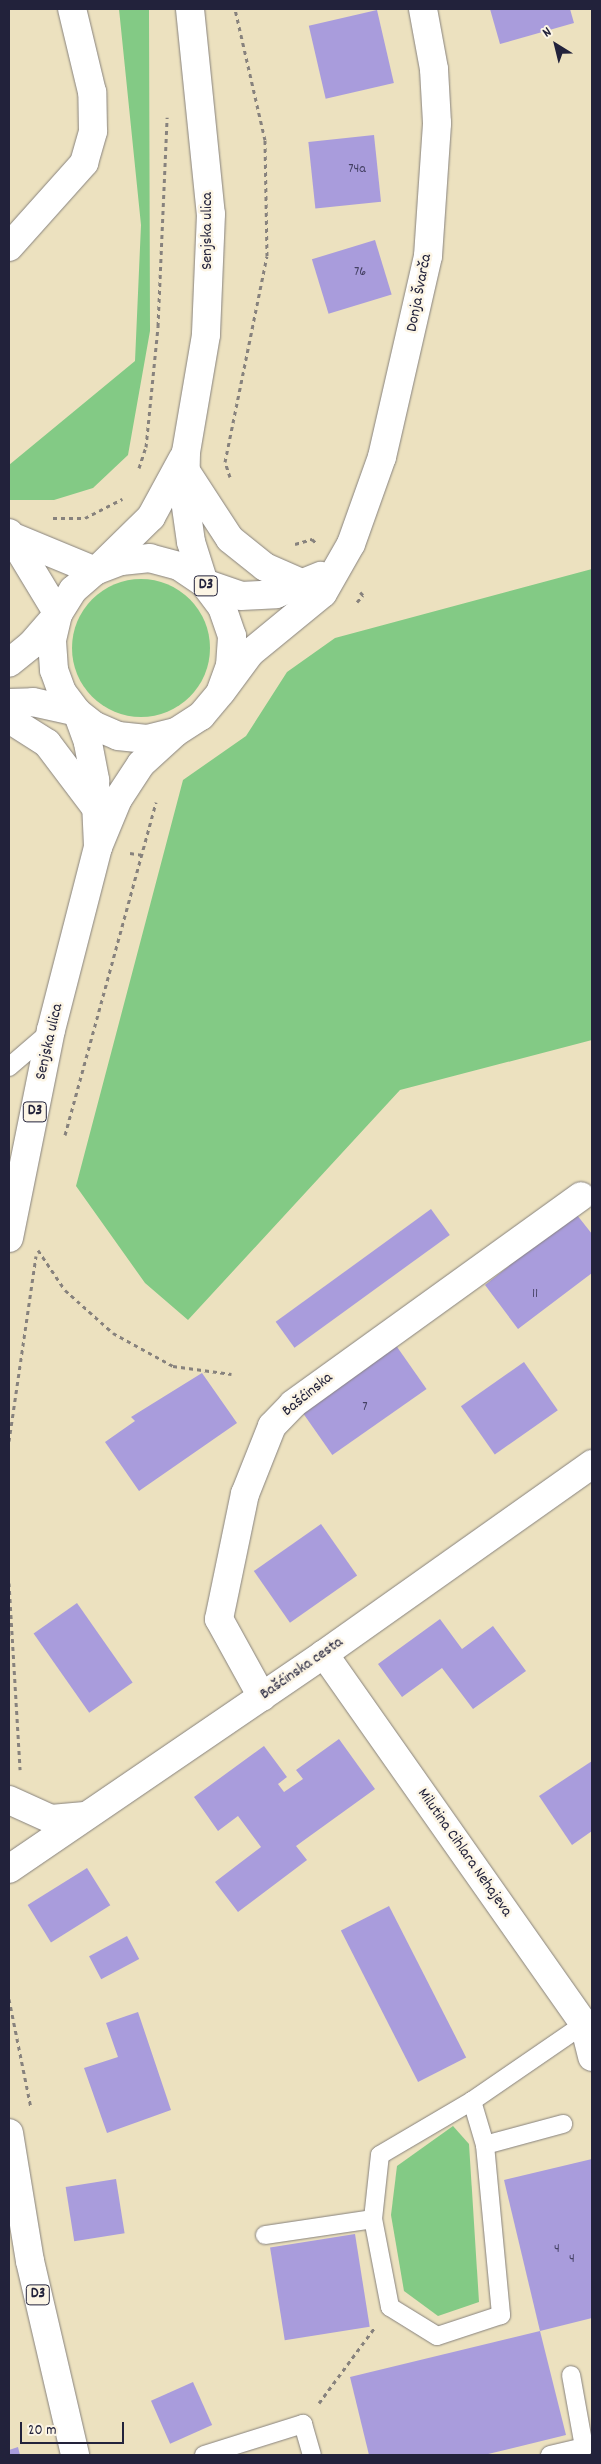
<!DOCTYPE html>
<html>
<head>
<meta charset="utf-8">
<style>
  body { margin:0 }
  #map { position:relative; width:601px; height:2464px; overflow:hidden; background:#ece1bf; font-family:Dekko,sans-serif }
  div>[style] { position:absolute }
  .green>* { inset:0; background:#83ca85 }
  .round { border-radius:50% }
  .building>* { inset:0; background:#a99cdc; transform-origin:0 0 }
  .path>* { height:3px; margin-top:-1.5px; transform-origin:0; background:repeating-linear-gradient(90deg,#87827d 0 4px,transparent 0 8px) }
  .roads { filter:drop-shadow(0 0 1px #87827d) drop-shadow(0 0 1px #87827d) }
  .service>* { height:18px; margin:-9px; padding:0 9px; transform-origin:9px; border-radius:9px; background:#fff }
  .minor>* { height:28px; margin:-14px; padding:0 14px; transform-origin:14px; border-radius:14px; background:#fff }
  .tertiary>* { height:28px; margin:-14px; padding:0 14px; transform-origin:14px; border-radius:14px; background:#fff }
  .primary>* { height:28px; margin:-14px; padding:0 14px; transform-origin:14px; border-radius:14px; background:#fff }
  span { translate:-50% -50%; white-space:nowrap; text-align:center; line-height:1.15; -webkit-text-stroke:5px #fcf5e5; paint-order:stroke }
  .number-label { font-size:14px; color:#444063 }
  .number-label span { -webkit-text-stroke-width:0 }
  .shield-label span { padding:1px 4px; background:#fcf5e5; border:1px solid; border-radius:4px; -webkit-text-stroke-width:0 }
  .shield-label { font-size:15px; color:#22223b; font-weight:700 }
  .street-label { font-size:16px; color:#22223b }
  .frame { position:absolute; inset:0; border:10px solid #22223b; pointer-events:none }
  .north { position:absolute; left:531px; top:20px; width:50px; height:50px; -webkit-text-stroke:4px #fcf5e5; paint-order:stroke; rotate:324deg; font-size:14px; font-weight:700; line-height:20px; text-align:center; color:#22223b }
  .north::after { content:''; display:block; margin:auto; width:18px; height:22px; background:#22223b; clip-path:polygon(50% 0,100% 100%,50% 72%,0 100%) }
  .scale { position:absolute; left:20px; top:2422px; width:104px; height:22px; box-sizing:border-box; border:2px solid #22223b; border-top:0; padding-left:6px; font-size:15px; line-height:18px; white-space:nowrap; color:#22223b; -webkit-text-stroke:4px #fcf5e5; paint-order:stroke }
</style>
</head>
<body>
<div id="map">
  <div class="green">
    <div style="clip-path:polygon(119px 9px,149px 9px,150px 331px,128px 455px,93px 488px,54px 500px,9px 500px,9px 465px,135px 361px,141px 225px)"></div>
    <div style="clip-path:polygon(592px 569px,592px 1040px,400px 1090px,188px 1320px,145px 1283px,76px 1186px,183px 780px,246px 736px,287px 672px,335px 638px)"></div>
    <div class="round" style="left:72px;top:579px;width:138px;height:138px"></div>
    <div style="clip-path:polygon(453px 2126px,469px 2144px,479px 2302px,438px 2316px,404px 2291px,391px 2215px,397px 2166px)"></div>
  </div>
  <div class="building">
    <div style="clip-path:polygon(490px 9px,570px 9px,574px 23px,500px 44px)"></div>
    <div style="left:377px;top:10px;width:75px;height:70px;rotate:77deg"></div>
    <div style="left:374px;top:135px;width:67px;height:66px;rotate:84deg"></div>
    <div style="left:375px;top:240px;width:57px;height:66px;rotate:73deg"></div>
    <div style="left:431px;top:1209px;width:32px;height:192px;rotate:54deg"></div>
    <div style="clip-path:polygon(577px 1215px,592px 1234px,592px 1273px,518px 1329px,485px 1285px,509px 1266px,504px 1259px)"></div>
    <div style="left:395px;top:1344px;width:55px;height:115px;rotate:55deg"></div>
    <div style="left:524px;top:1362px;width:59px;height:77px;rotate:55deg"></div>
    <div style="clip-path:polygon(202px 1373px,237px 1423px,139px 1491px,105px 1442px,135px 1421px,131px 1417px)"></div>
    <div style="left:321px;top:1524px;width:63px;height:82px;rotate:55deg"></div>
    <div style="left:77px;top:1603px;width:97px;height:53px;rotate:55deg"></div>
    <div style="clip-path:polygon(440px 1619px,462px 1649px,493px 1626px,526px 1671px,473px 1709px,442px 1668px,402px 1697px,378px 1664px)"></div>
    <div style="clip-path:polygon(339px 1739px,375px 1789px,296px 1846px,307px 1860px,238px 1912px,215px 1882px,261px 1847px,238px 1816px,218px 1831px,194px 1797px,264px 1746px,287px 1777px,278px 1784px,284px 1792px,303px 1779px,296px 1770px)"></div>
    <div style="clip-path:polygon(592px 1761px,592px 1831px,572px 1845px,539px 1796px)"></div>
    <div style="left:87px;top:1868px;width:44px;height:70px;rotate:58deg"></div>
    <div style="left:389px;top:1906px;width:170px;height:54px;rotate:63deg"></div>
    <div style="left:127px;top:1936px;width:26px;height:43px;rotate:62deg"></div>
    <div style="clip-path:polygon(138px 2012px,171px 2110px,107px 2133px,84px 2068px,118px 2057px,106px 2023px)"></div>
    <div style="clip-path:polygon(592px 2159px,592px 2318px,540px 2331px,504px 2180px)"></div>
    <div style="left:116px;top:2179px;width:55px;height:51px;rotate:81deg"></div>
    <div style="left:355px;top:2234px;width:94px;height:86px;rotate:81deg"></div>
    <div style="clip-path:polygon(540px 2331px,566px 2435px,484px 2455px,369px 2455px,350px 2377px)"></div>
    <div style="left:193px;top:2382px;width:47px;height:46px;rotate:66deg"></div>
    <div style="clip-path:polygon(18px 2447px,20px 2455px,9px 2455px,9px 2450px)"></div>
  </div>
  <div class="path">
    <div style="left:139px;top:468px;width:22px;rotate:-72deg"></div>
    <div style="left:146px;top:447px;width:122px;rotate:-84.3deg"></div>
    <div style="left:158px;top:326px;width:209px;rotate:-87.5deg"></div>
    <div style="left:230px;top:477px;width:16px;rotate:-108deg"></div>
    <div style="left:225px;top:462px;width:210px;rotate:-78.5deg"></div>
    <div style="left:267px;top:256px;width:116px;rotate:-91deg"></div>
    <div style="left:265px;top:140px;width:134px;rotate:-102.9deg"></div>
    <div style="left:53px;top:518px;width:32px"></div>
    <div style="left:85px;top:518px;width:42px;rotate:-27.2deg"></div>
    <div style="left:295px;top:544px;width:18px;rotate:-16deg"></div>
    <div style="left:312px;top:539px;width:6px;rotate:45deg"></div>
    <div style="left:357px;top:602px;width:9px;rotate:-49deg"></div>
    <div style="left:363px;top:595px;width:4px;rotate:-135deg"></div>
    <div style="left:130px;top:853px;width:12px;rotate:9deg"></div>
    <div style="left:65px;top:1135px;width:345px;rotate:-74.7deg"></div>
    <div style="left:38px;top:1250px;width:48px;rotate:56deg"></div>
    <div style="left:65px;top:1290px;width:64px;rotate:41.9deg"></div>
    <div style="left:113px;top:1333px;width:68px;rotate:28.8deg"></div>
    <div style="left:173px;top:1366px;width:59px;rotate:7.9deg"></div>
    <div style="left:9px;top:1441px;width:187px;rotate:-81.7deg"></div>
    <div style="left:9px;top:1583px;width:187px;rotate:86.6deg"></div>
    <div style="left:9px;top:1999px;width:111px;rotate:78.6deg"></div>
    <div style="left:319px;top:2403px;width:94px;rotate:-53.6deg"></div>
  </div>
  <div class="roads">
    <div class="service">
      <div style="left:9px;top:1067px;width:55px;rotate:-40.6deg"></div>
      <div style="left:472px;top:2101px;width:46px;rotate:73.5deg"></div>
      <div style="left:485px;top:2145px;width:171px;rotate:84.6deg"></div>
      <div style="left:501px;top:2315px;width:67px;rotate:161.8deg"></div>
      <div style="left:437px;top:2336px;width:55px;rotate:-148.3deg"></div>
      <div style="left:390px;top:2307px;width:90px;rotate:-100.9deg"></div>
      <div style="left:373px;top:2219px;width:64px;rotate:-83.8deg"></div>
      <div style="left:380px;top:2155px;width:107px;rotate:-30.4deg"></div>
      <div style="left:472px;top:2101px;width:136px;rotate:-34.5deg"></div>
      <div style="left:485px;top:2145px;width:81px;rotate:-15.1deg"></div>
      <div style="left:265px;top:2235px;width:109px;rotate:-8.4deg"></div>
      <div style="left:204px;top:2455px;width:104px;rotate:-17.4deg"></div>
      <div style="left:303px;top:2424px;width:32px;rotate:74deg"></div>
      <div style="left:550px;top:2455px;width:35px;rotate:-13deg"></div>
      <div style="left:584px;top:2447px;width:73px;rotate:-100.2deg"></div>
    </div>
    <div class="minor">
      <div style="left:9px;top:247px;width:113px;rotate:-48.2deg"></div>
      <div style="left:84px;top:163px;width:33px;rotate:-74deg"></div>
      <div style="left:93px;top:131px;width:39px;rotate:-91deg"></div>
      <div style="left:92px;top:92px;width:85px;rotate:-103.5deg"></div>
      <div style="left:9px;top:533px;width:95px;rotate:58.8deg"></div>
      <div style="left:58px;top:614px;width:41px;rotate:131.1deg"></div>
      <div style="left:31px;top:645px;width:28px;rotate:141deg"></div>
      <div style="left:13px;top:537px;width:89px;rotate:22.5deg"></div>
      <div style="left:204px;top:583px;width:39px;rotate:19deg"></div>
      <div style="left:241px;top:596px;width:35px;rotate:-3deg"></div>
      <div style="left:276px;top:594px;width:48px;rotate:-22.2deg"></div>
      <div style="left:222px;top:691px;width:47px;rotate:-53.6deg"></div>
      <div style="left:250px;top:653px;width:94px;rotate:-39.4deg"></div>
      <div style="left:323px;top:593px;width:56px;rotate:-60.3deg"></div>
      <div style="left:351px;top:544px;width:92px;rotate:-70.4deg"></div>
      <div style="left:382px;top:457px;width:206px;rotate:-77.1deg"></div>
      <div style="left:428px;top:256px;width:133px;rotate:-86.1deg"></div>
      <div style="left:437px;top:123px;width:54px;rotate:-93.2deg"></div>
      <div style="left:434px;top:69px;width:61px;rotate:-100.4deg"></div>
      <div style="left:9px;top:703px;width:24px;rotate:-2deg"></div>
      <div style="left:33px;top:702px;width:45px;rotate:12.8deg"></div>
      <div style="left:324px;top:1654px;width:452px;rotate:54.9deg"></div>
      <div style="left:584px;top:2024px;width:34px;rotate:76deg"></div>
      <div style="left:262px;top:1697px;width:89px;rotate:-118.9deg"></div>
      <div style="left:219px;top:1619px;width:128px;rotate:-78.3deg"></div>
      <div style="left:245px;top:1494px;width:73px;rotate:-68.3deg"></div>
      <div style="left:272px;top:1426px;width:30px;rotate:-46deg"></div>
      <div style="left:293px;top:1404px;width:355px;rotate:-35.8deg"></div>
    </div>
    <div class="tertiary">
      <div style="left:9px;top:1800px;width:46px;rotate:24.3deg"></div>
      <div style="left:51px;top:1819px;width:34px;rotate:-5deg"></div>
      <div style="left:9px;top:1869px;width:381px;rotate:-34.3deg"></div>
      <div style="left:324px;top:1654px;width:329px;rotate:-35.3deg"></div>
    </div>
    <div class="primary">
      <div style="left:190px;top:9px;width:206px;rotate:84.2deg"></div>
      <div style="left:211px;top:214px;width:121px;rotate:92.4deg"></div>
      <div style="left:206px;top:335px;width:119px;rotate:99.7deg"></div>
      <div style="left:186px;top:452px;width:48px;rotate:91.2deg"></div>
      <div style="left:185px;top:500px;width:42px;rotate:81.9deg"></div>
      <div style="left:191px;top:542px;width:43px;rotate:72.4deg"></div>
      <div style="left:185px;top:470px;width:82px;rotate:56.9deg"></div>
      <div style="left:230px;top:539px;width:45px;rotate:38.7deg"></div>
      <div style="left:265px;top:567px;width:43px;rotate:23.6deg"></div>
      <div style="left:101px;top:566px;width:70px;rotate:-44.4deg"></div>
      <div style="left:151px;top:517px;width:67px;rotate:-61.5deg"></div>
      <div style="left:77px;top:712px;width:23px;rotate:38deg"></div>
      <div style="left:95px;top:726px;width:25px;rotate:23deg"></div>
      <div style="left:118px;top:736px;width:29px;rotate:6deg"></div>
      <div style="left:147px;top:739px;width:30px;rotate:-14deg"></div>
      <div style="left:176px;top:732px;width:30px;rotate:-33deg"></div>
      <div style="left:201px;top:716px;width:30px;rotate:-50deg"></div>
      <div style="left:220px;top:693px;width:29px;rotate:-70deg"></div>
      <div style="left:230px;top:666px;width:30px;rotate:-86deg"></div>
      <div style="left:232px;top:636px;width:31px;rotate:-109deg"></div>
      <div style="left:222px;top:607px;width:30px;rotate:-127deg"></div>
      <div style="left:204px;top:583px;width:30px;rotate:-146deg"></div>
      <div style="left:179px;top:566px;width:30px;rotate:-165deg"></div>
      <div style="left:150px;top:558px;width:29px;rotate:174deg"></div>
      <div style="left:121px;top:561px;width:28px;rotate:159deg"></div>
      <div style="left:95px;top:571px;width:29px;rotate:139deg"></div>
      <div style="left:73px;top:590px;width:28px;rotate:122deg"></div>
      <div style="left:58px;top:614px;width:28px;rotate:103deg"></div>
      <div style="left:52px;top:641px;width:29px;rotate:86deg"></div>
      <div style="left:54px;top:670px;width:23px;rotate:70deg"></div>
      <div style="left:62px;top:692px;width:25px;rotate:53deg"></div>
      <div style="left:77px;top:712px;width:33px;rotate:70deg"></div>
      <div style="left:88px;top:743px;width:38px;rotate:79deg"></div>
      <div style="left:95px;top:780px;width:67px;rotate:87.4deg"></div>
      <div style="left:9px;top:719px;width:45px;rotate:32.3deg"></div>
      <div style="left:47px;top:743px;width:81px;rotate:53deg"></div>
      <div style="left:9px;top:1238px;width:212px;rotate:-78.6deg"></div>
      <div style="left:51px;top:1030px;width:189px;rotate:-75.6deg"></div>
      <div style="left:98px;top:847px;width:52px;rotate:-67.4deg"></div>
      <div style="left:118px;top:799px;width:42px;rotate:-56.7deg"></div>
      <div style="left:141px;top:764px;width:46px;rotate:-42.4deg"></div>
      <div style="left:9px;top:2133px;width:130px;rotate:80.7deg"></div>
      <div style="left:30px;top:2261px;width:199px;rotate:76.9deg"></div>
    </div>
  </div>
  <div class="number-label">
    <span style="left:357px;top:169px">74a</span>
    <span style="left:360px;top:272px">76</span>
    <span style="left:535px;top:1294px">11</span>
    <span style="left:365px;top:1407px">7</span>
    <span style="left:557px;top:2249px">4</span>
    <span style="left:572px;top:2259px">4</span>
  </div>
  <div class="shield-label">
    <span style="left:206px;top:586px">D3</span>
    <span style="left:35px;top:1112px">D3</span>
    <span style="left:38px;top:2295px">D3</span>
  </div>
  <div class="street-label">
    <span style="left:208px;top:231px;rotate:-90deg">Senjska ulica</span>
    <span style="left:420px;top:293px;rotate:-79deg">Donja Švarča</span>
    <span style="left:50px;top:1042px;rotate:-77deg">Senjska ulica</span>
    <span style="left:308px;top:1395px;rotate:-39deg">Bašćinska</span>
    <span style="left:302px;top:1669px;rotate:-35deg">Bašćinska cesta</span>
    <span style="left:464px;top:1853px;rotate:55deg">Milutina Cihlara Nehajeva</span>
  </div>
  <div class="frame"></div>
  <div class="north">N</div>
  <div class="scale">20 m</div>
</div>
</body>
</html>
